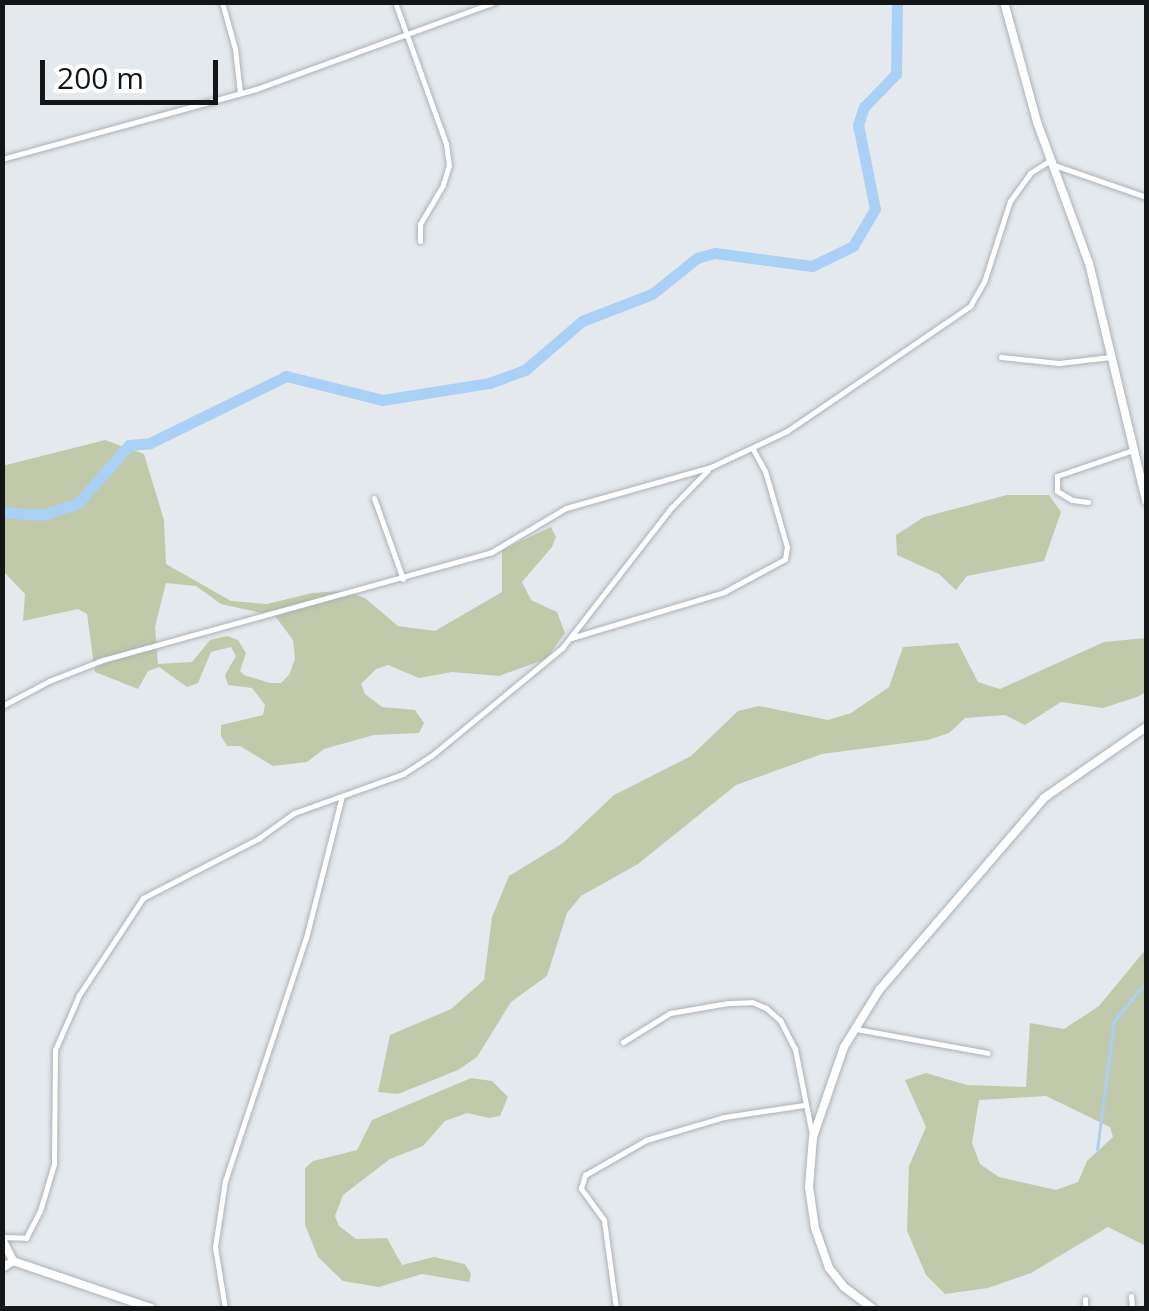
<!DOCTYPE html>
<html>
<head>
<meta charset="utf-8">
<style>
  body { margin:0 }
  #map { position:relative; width:1149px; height:1311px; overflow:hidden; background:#e4e9ee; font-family:"Open Sans",sans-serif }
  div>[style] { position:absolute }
  .green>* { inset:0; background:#c0caaa }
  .stream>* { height:2.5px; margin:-1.25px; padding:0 1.25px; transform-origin:1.25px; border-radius:1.25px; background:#abd0f5 }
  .river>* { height:11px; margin:-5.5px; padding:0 5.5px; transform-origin:5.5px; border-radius:5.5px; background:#abd0f5 }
  .roads { filter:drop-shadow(0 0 2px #acb1b6) drop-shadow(0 0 2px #acb1b6) }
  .street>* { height:5px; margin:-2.5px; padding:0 2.5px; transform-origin:2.5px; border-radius:2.5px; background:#fff }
  .secondary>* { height:8px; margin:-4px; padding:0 4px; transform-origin:4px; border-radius:4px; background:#fff }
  span { translate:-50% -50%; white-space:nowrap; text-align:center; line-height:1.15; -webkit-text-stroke:10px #fff; paint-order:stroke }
  .frame { position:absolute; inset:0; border:5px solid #141517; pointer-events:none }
  .scale { position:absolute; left:40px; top:60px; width:178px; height:45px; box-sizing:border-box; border:5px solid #141517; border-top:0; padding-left:12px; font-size:30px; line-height:35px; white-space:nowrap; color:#141517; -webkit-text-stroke:8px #fff; paint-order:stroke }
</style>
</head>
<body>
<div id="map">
  <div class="green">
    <div style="clip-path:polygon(evenodd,105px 440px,144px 454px,164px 520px,166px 564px,231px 601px,267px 604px,312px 593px,344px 591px,365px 598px,398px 626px,435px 631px,502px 592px,502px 550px,551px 527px,556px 537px,552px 547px,522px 582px,531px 600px,557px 612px,565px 633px,546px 659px,499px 676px,452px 672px,419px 678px,388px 665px,376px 669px,361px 684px,365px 694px,382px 707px,415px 710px,424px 723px,419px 733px,374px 735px,324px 749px,307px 762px,273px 766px,240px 746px,227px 746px,221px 736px,221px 725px,263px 715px,265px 705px,252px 688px,228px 685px,225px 675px,236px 656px,231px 647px,211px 652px,198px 683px,187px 687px,159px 667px,148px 671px,138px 689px,95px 672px,87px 614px,78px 609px,23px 621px,25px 594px,3px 571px,2px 466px,105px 440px,166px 583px,196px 586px,221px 604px,275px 616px,293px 640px,295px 659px,289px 675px,281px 683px,270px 683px,244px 675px,240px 671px,246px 653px,238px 640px,227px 636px,210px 640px,192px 662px,158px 664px,155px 627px,166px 583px)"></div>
    <div style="clip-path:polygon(1007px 495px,1049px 495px,1061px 512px,1044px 561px,967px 576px,956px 590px,939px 574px,897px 555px,896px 535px,924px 517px)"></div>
    <div style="clip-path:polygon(1146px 638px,1146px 692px,1137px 697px,1103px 708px,1061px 702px,1025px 725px,1005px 715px,965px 718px,949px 733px,928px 740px,822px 754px,736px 785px,638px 864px,581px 896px,567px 913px,547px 976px,511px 1002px,477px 1057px,458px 1070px,398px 1094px,378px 1092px,390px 1035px,451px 1009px,484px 980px,492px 917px,509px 876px,563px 843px,614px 795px,691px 756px,738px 711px,759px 706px,828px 720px,851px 713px,889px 687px,903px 647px,958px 643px,978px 682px,1000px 689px,1104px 642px)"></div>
    <div style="clip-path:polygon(evenodd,1146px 949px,1146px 1246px,1108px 1227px,1031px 1273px,988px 1288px,945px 1294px,926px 1275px,907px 1231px,909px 1166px,926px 1127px,905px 1080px,926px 1073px,967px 1085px,1026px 1087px,1030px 1023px,1064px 1029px,1099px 1006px,1146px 949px,1046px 1096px,1110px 1127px,1113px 1137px,1087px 1161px,1078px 1182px,1056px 1190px,999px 1177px,980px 1164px,972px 1143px,979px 1100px,1046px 1096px)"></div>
    <div style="clip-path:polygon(471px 1078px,492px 1081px,508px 1097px,500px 1116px,489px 1118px,467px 1113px,445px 1121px,423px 1146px,390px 1159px,343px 1195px,335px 1216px,339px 1226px,356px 1239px,387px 1238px,402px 1265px,434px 1257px,465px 1264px,471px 1274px,469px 1282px,422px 1274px,379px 1287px,343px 1281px,318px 1257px,305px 1225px,305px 1168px,313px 1161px,357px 1150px,372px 1120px)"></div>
  </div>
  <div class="stream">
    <div style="left:1097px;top:1150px;width:130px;rotate:-82.5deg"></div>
    <div style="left:1114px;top:1021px;width:50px;rotate:-50.6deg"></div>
  </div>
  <div class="river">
    <div style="left:2px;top:512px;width:40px;rotate:4.3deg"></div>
    <div style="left:42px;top:515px;width:38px;rotate:-18deg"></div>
    <div style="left:78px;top:503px;width:77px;rotate:-48.7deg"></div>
    <div style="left:129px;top:445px;width:21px;rotate:-5deg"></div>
    <div style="left:150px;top:443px;width:152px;rotate:-26.2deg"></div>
    <div style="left:286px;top:376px;width:99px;rotate:14deg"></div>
    <div style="left:382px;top:400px;width:108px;rotate:-9deg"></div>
    <div style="left:489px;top:383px;width:38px;rotate:-20deg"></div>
    <div style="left:525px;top:370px;width:75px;rotate:-40.7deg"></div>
    <div style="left:582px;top:321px;width:75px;rotate:-21.1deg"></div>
    <div style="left:652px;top:294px;width:58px;rotate:-38.7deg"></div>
    <div style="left:697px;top:258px;width:19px;rotate:-16deg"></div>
    <div style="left:715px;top:253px;width:98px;rotate:7.6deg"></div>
    <div style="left:812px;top:266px;width:46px;rotate:-26deg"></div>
    <div style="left:853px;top:246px;width:43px;rotate:-59.3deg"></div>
    <div style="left:875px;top:209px;width:86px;rotate:-101.4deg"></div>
    <div style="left:858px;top:125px;width:19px;rotate:-72deg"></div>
    <div style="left:864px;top:107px;width:46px;rotate:-45.9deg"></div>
    <div style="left:896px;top:74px;width:72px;rotate:-89.2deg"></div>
  </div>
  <div class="roads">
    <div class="street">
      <div style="left:222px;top:2px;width:49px;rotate:74.5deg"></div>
      <div style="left:235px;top:49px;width:44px;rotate:83.5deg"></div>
      <div style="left:395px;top:2px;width:151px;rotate:70.2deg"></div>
      <div style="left:446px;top:144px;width:21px;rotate:82deg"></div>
      <div style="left:449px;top:165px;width:21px;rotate:107deg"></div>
      <div style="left:443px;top:185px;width:45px;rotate:120.5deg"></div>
      <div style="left:420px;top:224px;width:17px;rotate:90deg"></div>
      <div style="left:2px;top:159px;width:263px;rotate:-15.4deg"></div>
      <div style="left:256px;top:89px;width:254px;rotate:-20deg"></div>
      <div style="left:1054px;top:165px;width:97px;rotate:19.2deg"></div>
      <div style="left:1001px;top:357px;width:58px;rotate:5.9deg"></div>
      <div style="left:1059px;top:363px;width:52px;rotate:-6.6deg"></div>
      <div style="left:374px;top:498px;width:86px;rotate:70.3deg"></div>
      <div style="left:1088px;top:502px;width:16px;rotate:-173deg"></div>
      <div style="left:1072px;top:500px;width:17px;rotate:-149deg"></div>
      <div style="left:1057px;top:491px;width:15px;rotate:-90deg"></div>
      <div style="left:1057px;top:476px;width:80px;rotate:-18.9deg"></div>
      <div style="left:571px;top:638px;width:160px;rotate:-16.7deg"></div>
      <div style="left:724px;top:592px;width:69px;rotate:-28.4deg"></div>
      <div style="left:785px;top:559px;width:12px;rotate:-81deg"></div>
      <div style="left:787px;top:547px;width:79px;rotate:-106.1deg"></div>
      <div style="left:765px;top:471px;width:25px;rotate:-119deg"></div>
      <div style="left:2px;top:706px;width:53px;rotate:-28deg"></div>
      <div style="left:49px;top:681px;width:58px;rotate:-21.3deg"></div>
      <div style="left:103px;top:660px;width:402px;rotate:-15.5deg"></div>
      <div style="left:490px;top:553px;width:88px;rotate:-30.6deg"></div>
      <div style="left:566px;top:508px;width:151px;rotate:-15.8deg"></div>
      <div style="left:711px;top:467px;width:84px;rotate:-25.3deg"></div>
      <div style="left:787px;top:431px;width:222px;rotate:-34.3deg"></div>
      <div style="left:970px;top:306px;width:28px;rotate:-60deg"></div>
      <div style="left:984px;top:282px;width:85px;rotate:-72.2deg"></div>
      <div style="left:1010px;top:201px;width:34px;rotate:-54deg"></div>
      <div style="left:1030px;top:173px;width:26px;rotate:-32deg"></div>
      <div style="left:856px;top:1029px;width:134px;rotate:10.3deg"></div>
      <div style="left:623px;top:1042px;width:55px;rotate:-31.7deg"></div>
      <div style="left:670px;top:1013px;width:59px;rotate:-9.8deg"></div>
      <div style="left:728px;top:1003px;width:24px;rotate:-2deg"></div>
      <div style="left:752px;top:1002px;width:15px;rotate:23deg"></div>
      <div style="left:766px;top:1008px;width:18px;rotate:41deg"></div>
      <div style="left:780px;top:1020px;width:33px;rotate:63deg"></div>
      <div style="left:795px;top:1049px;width:88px;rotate:78.8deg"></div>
      <div style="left:2px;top:1237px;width:24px;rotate:2deg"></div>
      <div style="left:26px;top:1238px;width:30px;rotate:-63deg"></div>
      <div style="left:40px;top:1211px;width:49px;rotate:-73.4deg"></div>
      <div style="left:54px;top:1164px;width:114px;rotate:-89.5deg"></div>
      <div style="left:55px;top:1050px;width:60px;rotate:-66.4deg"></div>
      <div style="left:79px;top:995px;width:116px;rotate:-56.6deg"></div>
      <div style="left:143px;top:898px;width:131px;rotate:-27.3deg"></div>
      <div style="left:259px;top:838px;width:43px;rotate:-35.5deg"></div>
      <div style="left:294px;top:813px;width:116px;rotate:-19.7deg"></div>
      <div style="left:403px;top:774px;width:33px;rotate:-33deg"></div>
      <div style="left:431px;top:756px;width:170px;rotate:-39.5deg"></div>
      <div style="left:562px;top:648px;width:177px;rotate:-52.1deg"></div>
      <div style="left:671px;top:508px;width:53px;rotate:-45.8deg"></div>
      <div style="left:1131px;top:1296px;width:12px;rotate:85deg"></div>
      <div style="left:1085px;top:1299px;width:9px;rotate:90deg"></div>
      <div style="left:225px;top:1308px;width:62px;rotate:-99.3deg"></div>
      <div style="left:215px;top:1247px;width:67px;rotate:-81.4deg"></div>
      <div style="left:225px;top:1181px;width:256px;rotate:-71.6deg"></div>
      <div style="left:306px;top:938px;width:146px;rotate:-75.8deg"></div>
      <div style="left:616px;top:1308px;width:89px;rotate:-97.8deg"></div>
      <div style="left:604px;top:1220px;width:39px;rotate:-126deg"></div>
      <div style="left:581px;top:1188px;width:14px;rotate:-73deg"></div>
      <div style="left:585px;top:1175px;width:70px;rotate:-29.8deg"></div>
      <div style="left:646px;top:1140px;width:81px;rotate:-16.4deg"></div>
      <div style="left:724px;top:1117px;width:81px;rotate:-8.5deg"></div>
    </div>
    <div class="secondary">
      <div style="left:1004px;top:2px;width:124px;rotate:74.6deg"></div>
      <div style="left:1037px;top:122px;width:150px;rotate:69.8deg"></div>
      <div style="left:1089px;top:263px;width:245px;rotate:76.5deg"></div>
      <div style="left:2px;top:1239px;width:25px;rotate:63deg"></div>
      <div style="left:2px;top:1268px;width:13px;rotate:-32deg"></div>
      <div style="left:13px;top:1261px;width:146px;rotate:18.8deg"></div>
      <div style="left:872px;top:1308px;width:35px;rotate:-143deg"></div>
      <div style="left:844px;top:1287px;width:24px;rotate:-128deg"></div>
      <div style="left:829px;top:1268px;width:42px;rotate:-109.3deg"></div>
      <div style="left:815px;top:1228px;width:41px;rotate:-98.3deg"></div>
      <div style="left:809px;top:1187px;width:50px;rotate:-85.4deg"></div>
      <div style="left:813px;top:1137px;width:95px;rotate:-71deg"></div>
      <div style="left:844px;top:1047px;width:68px;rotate:-58.2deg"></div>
      <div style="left:880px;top:989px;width:252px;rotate:-49.3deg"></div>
      <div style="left:1044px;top:798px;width:124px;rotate:-34.8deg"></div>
    </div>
  </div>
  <div class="frame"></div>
  <div class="scale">200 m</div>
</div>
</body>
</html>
